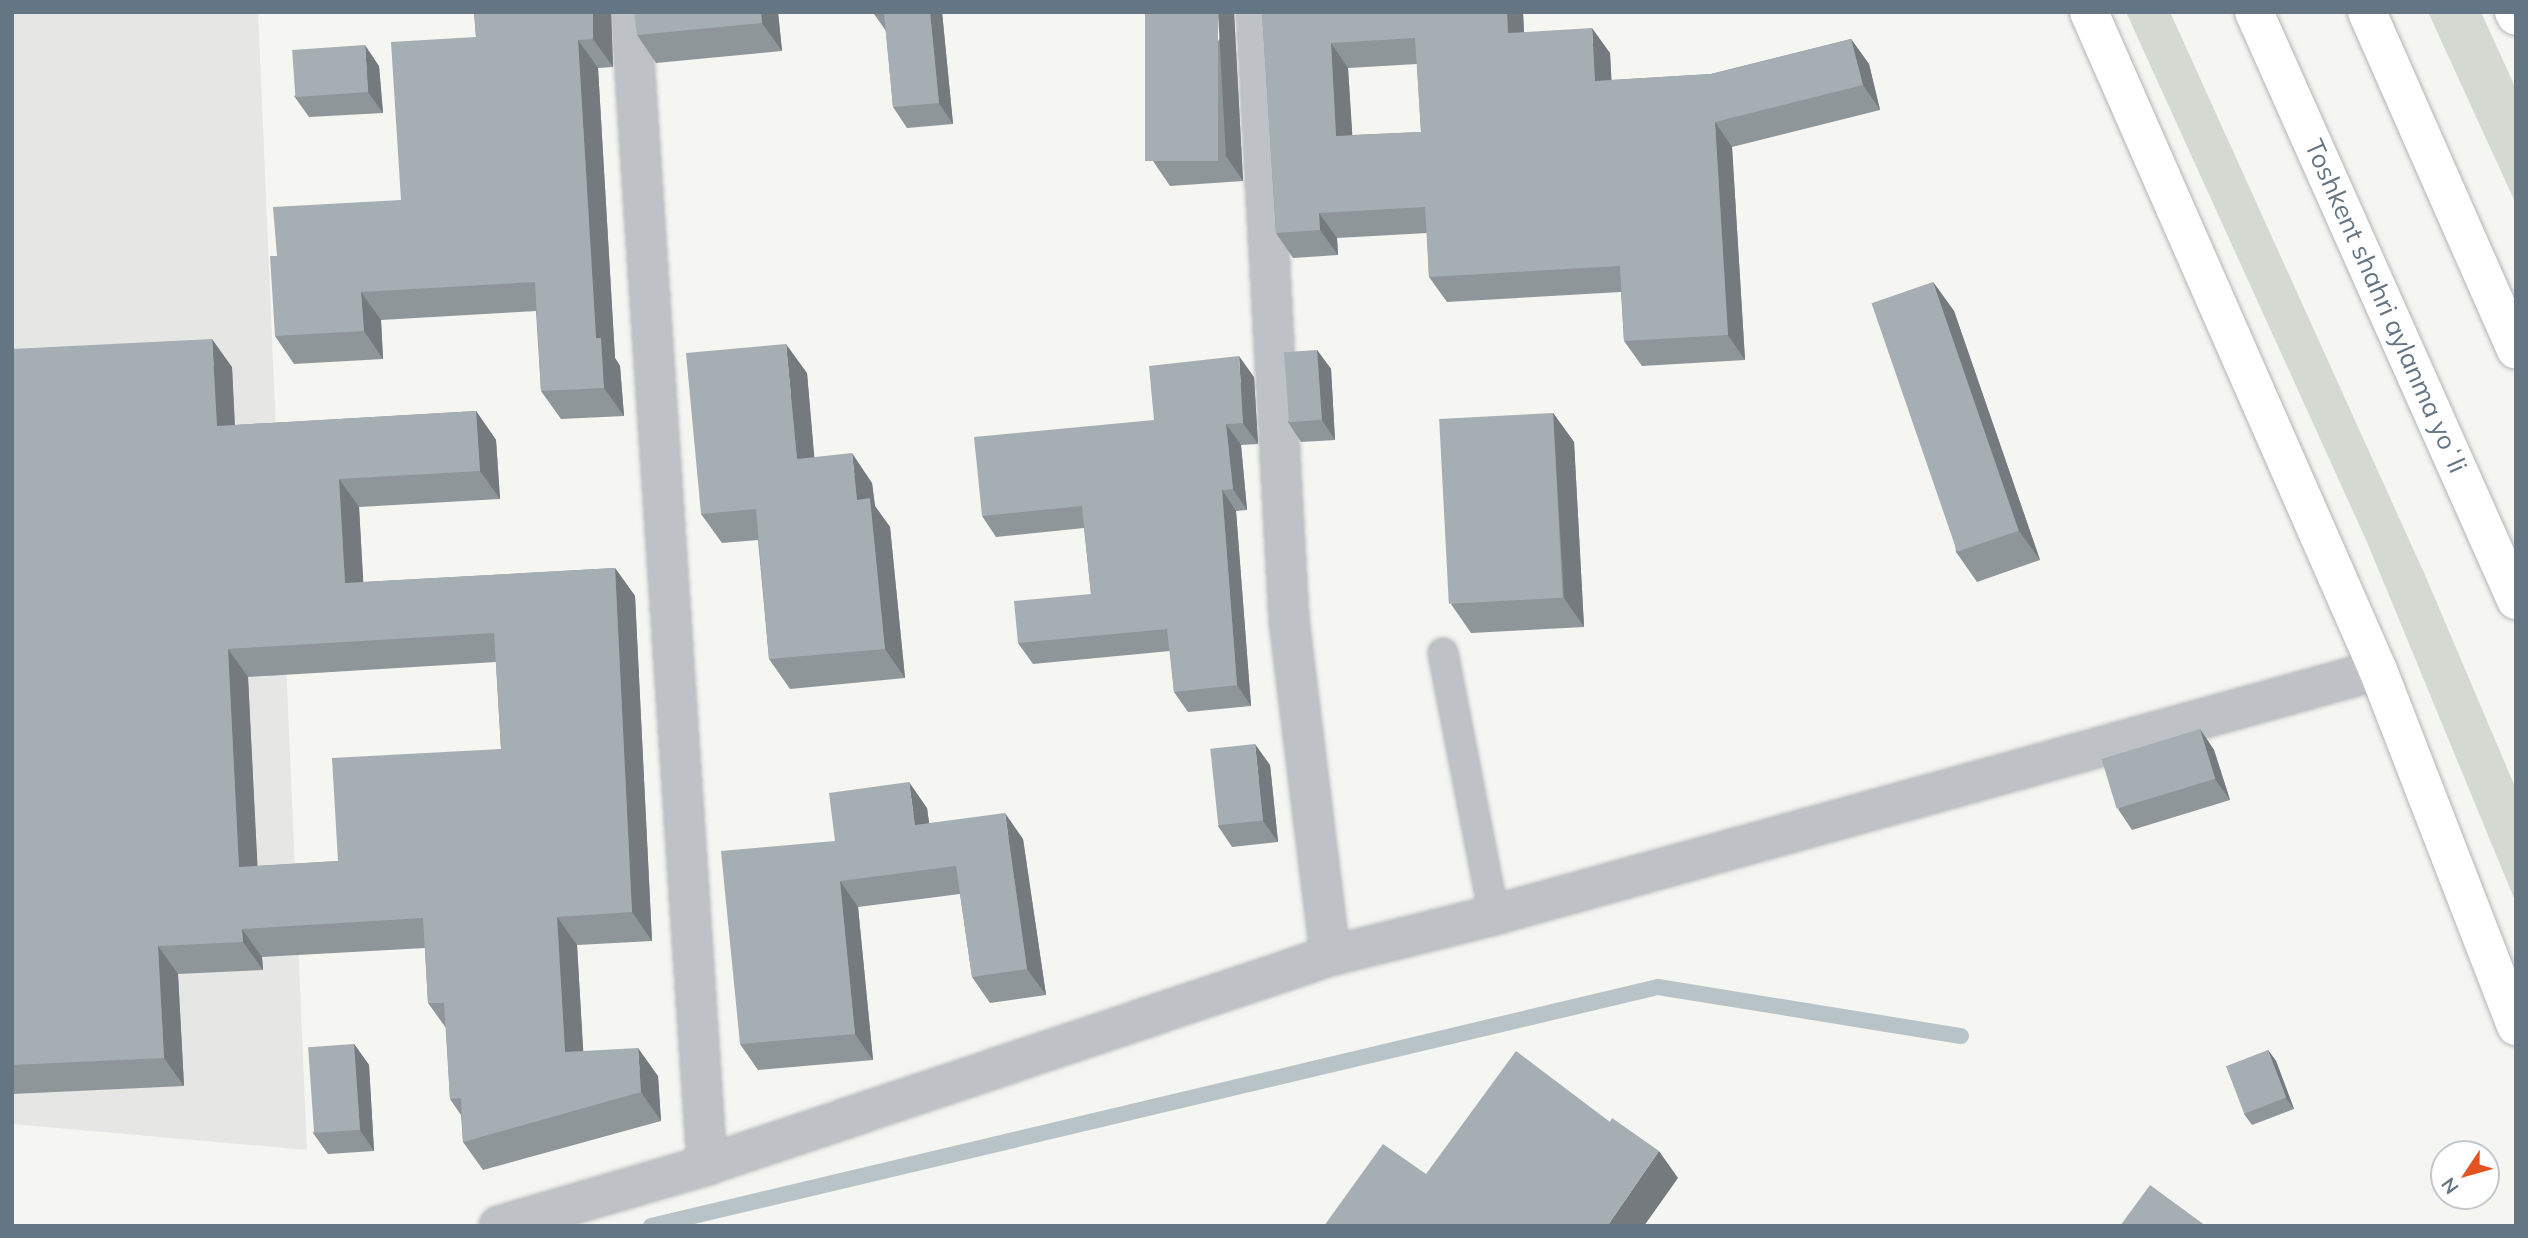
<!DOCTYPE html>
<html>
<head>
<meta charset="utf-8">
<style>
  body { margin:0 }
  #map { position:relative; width:2528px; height:1238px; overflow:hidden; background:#f5f5f1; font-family:Mulish,sans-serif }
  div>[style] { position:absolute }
  .built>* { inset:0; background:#e6e7e5 }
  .green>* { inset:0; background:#d4dad1 }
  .stream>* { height:16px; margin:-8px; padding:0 8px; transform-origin:8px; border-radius:8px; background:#b8c3c8 }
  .roads { filter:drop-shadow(0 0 2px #b1b5b8) drop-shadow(0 0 2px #b1b5b8) }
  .service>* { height:28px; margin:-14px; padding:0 14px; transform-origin:14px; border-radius:14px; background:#bec2c6 }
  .minor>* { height:38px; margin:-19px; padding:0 19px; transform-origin:19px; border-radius:19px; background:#bec2c6 }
  .trunk>* { height:38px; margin:-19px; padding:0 19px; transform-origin:19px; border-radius:19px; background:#fff }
  .wall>* { inset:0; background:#8e969a }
  .shaded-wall>* { inset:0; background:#747a7d }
  .building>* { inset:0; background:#a5aeb3; transform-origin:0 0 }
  span { translate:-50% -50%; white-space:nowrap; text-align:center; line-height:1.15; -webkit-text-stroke:7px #fff; paint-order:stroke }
  .street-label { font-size:26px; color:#647583 }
  .frame { position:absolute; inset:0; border:14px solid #647583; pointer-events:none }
  .north { position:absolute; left:2430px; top:1140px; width:70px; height:70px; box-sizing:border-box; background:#fff; border:2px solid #c1c8cd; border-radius:50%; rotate:234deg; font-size:19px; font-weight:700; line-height:28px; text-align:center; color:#647583 }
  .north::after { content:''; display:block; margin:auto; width:24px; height:32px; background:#e45423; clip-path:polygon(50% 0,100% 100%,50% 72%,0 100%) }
</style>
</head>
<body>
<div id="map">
  <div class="built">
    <div style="clip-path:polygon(12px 12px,258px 12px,307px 1150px,12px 1124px)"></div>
  </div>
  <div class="green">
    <div style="clip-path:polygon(2126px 12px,2170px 12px,2425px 575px,2516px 789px,2516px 903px,2367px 542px)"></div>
    <div style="clip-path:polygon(2428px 12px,2481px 12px,2516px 89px,2516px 204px)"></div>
  </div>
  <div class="stream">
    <div style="left:651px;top:1226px;width:1035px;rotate:-13.35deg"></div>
    <div style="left:1658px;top:987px;width:307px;rotate:9.2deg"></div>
  </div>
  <div class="roads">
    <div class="service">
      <div style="left:1443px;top:653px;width:267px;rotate:79deg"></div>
    </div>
    <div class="minor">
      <div style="left:631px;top:12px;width:1156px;rotate:86.23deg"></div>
      <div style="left:1256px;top:12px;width:609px;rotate:86.89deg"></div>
      <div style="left:1289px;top:620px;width:338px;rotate:83deg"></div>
      <div style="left:499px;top:1226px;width:217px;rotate:-16.3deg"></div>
      <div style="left:707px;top:1165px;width:657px;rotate:-18.55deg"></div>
      <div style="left:1330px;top:956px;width:169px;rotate:-14deg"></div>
      <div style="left:1494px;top:915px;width:917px;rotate:-15.49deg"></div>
    </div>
    <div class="trunk">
      <div style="left:2089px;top:12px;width:719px;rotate:66.29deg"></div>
      <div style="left:2378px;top:670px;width:382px;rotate:68.8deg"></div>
      <div style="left:2254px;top:12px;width:644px;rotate:65.98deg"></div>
      <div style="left:2367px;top:12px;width:369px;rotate:66.2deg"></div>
      <div style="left:2514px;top:12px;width:4px;rotate:63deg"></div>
    </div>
  </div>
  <div class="wall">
    <div style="clip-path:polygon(474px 12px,611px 12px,613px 67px,598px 68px,615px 358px,620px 366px,624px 416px,561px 419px,541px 391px,536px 311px,381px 320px,383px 359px,294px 364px,275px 336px,277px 256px,401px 200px,476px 37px)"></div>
    <div style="clip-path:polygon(778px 12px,782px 51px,656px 63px,637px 35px)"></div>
    <div style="clip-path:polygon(942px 12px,953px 124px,907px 128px,893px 107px,886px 31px,874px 14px)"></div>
    <div style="clip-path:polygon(1234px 12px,1243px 181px,1170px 186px,1153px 161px)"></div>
    <div style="clip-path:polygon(evenodd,1262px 12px,1523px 12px,1524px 32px,1610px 53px,1611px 80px,1711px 74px,1851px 39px,1869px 64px,1880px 110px,1732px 147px,1745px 360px,1642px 366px,1624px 341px,1621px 292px,1447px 302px,1429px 277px,1427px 233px,1337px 238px,1338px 255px,1293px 258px,1276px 233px,1262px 12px,1417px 64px,1421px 132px,1352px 135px,1348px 68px,1417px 64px)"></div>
    <div style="clip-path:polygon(379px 66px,383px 113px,309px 117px,294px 96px)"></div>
    <div style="clip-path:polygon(1933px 282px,1954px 311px,2040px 560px,1977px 582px,1956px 552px)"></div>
    <div style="clip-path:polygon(evenodd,12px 349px,232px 367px,235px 425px,476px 411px,496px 440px,500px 499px,359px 507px,363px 582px,615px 568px,635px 596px,652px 941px,577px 945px,583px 1051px,658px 1076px,661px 1121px,483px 1170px,463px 1142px,461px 1115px,450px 1099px,446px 1028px,428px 1003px,425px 948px,262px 957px,263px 970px,178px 974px,184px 1086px,12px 1094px,12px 349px,496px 662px,501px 749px,338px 861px,257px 866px,248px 677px,496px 662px)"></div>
    <div style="clip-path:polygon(1317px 350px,1331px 369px,1335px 440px,1301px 442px,1288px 422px)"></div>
    <div style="clip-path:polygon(807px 373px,814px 457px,872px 483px,875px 506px,890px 527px,905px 678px,790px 689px,769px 659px,758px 540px,722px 543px,701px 514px)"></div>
    <div style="clip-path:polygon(1254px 377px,1258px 444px,1241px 445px,1247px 510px,1236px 511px,1251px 706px,1188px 712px,1174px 692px,1170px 651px,1033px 664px,1018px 643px,1091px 594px,1084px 528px,996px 537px,982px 516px,1154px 420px)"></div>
    <div style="clip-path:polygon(1553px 413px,1574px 442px,1584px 627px,1471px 633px,1451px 604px)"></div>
    <div style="clip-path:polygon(2200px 729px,2214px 750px,2230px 800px,2132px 830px,2118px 809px)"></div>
    <div style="clip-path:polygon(1270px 765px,1278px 842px,1232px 847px,1218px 826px)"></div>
    <div style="clip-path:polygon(927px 808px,929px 823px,1023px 839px,1046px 995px,990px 1003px,972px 977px,960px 894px,858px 907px,873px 1060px,758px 1070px,740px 1044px,835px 841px)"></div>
    <div style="clip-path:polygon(354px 1044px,369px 1065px,374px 1151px,328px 1154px,313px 1133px)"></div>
    <div style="clip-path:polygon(2268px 1050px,2276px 1061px,2294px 1109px,2252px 1125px,2244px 1114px)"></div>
  </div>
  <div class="shaded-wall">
    <div style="clip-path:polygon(593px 12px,611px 12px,613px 67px,593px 39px)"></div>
    <div style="clip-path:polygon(761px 12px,778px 12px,782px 51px,762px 23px)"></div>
    <div style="clip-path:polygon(930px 12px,942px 12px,953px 124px,939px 103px)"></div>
    <div style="clip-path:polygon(1218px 12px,1234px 12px,1243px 181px,1226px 156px)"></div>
    <div style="clip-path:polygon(1507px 12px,1523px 12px,1525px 58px,1508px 33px)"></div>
    <div style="clip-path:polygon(1592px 28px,1610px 53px,1613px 106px,1595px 81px)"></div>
    <div style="clip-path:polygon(1851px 39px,1869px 64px,1880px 110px,1863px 85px)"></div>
    <div style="clip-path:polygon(578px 40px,598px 68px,615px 358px,620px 366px,624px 416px,604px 388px,596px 338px)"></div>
    <div style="clip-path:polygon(1331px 43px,1348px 68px,1354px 161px,1336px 136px)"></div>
    <div style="clip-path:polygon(365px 45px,379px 66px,383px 113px,368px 92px)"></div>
    <div style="clip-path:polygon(1715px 122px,1732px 147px,1745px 360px,1728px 335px)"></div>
    <div style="clip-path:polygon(1319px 213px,1337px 238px,1338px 255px,1320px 230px)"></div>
    <div style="clip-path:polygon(1933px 282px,1954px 311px,2040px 560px,2019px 531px)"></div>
    <div style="clip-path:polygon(361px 292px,381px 320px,383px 359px,364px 331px)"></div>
    <div style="clip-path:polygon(212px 339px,232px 367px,236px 455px,217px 426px)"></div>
    <div style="clip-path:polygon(786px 344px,807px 373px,817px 488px,797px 459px)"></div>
    <div style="clip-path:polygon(1317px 350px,1331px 369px,1335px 440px,1322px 420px)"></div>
    <div style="clip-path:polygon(1239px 356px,1254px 377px,1258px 444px,1243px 423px)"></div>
    <div style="clip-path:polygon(476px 411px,496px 440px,500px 499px,480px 471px)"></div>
    <div style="clip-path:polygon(1553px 413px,1574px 442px,1584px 627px,1564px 598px)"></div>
    <div style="clip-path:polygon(1226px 424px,1241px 445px,1247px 510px,1233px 489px)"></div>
    <div style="clip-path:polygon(852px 453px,872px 483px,875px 506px,890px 527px,905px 678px,885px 649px,857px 500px)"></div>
    <div style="clip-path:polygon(339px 479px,359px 507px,365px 611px,345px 583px)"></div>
    <div style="clip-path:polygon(1222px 490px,1236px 511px,1251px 706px,1237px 685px)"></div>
    <div style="clip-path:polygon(615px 568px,635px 596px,652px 941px,632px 912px)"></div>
    <div style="clip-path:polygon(228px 649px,248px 677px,259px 895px,239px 867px)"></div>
    <div style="clip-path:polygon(2200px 729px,2214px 750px,2230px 800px,2215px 779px)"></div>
    <div style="clip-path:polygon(1255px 744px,1270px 765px,1278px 842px,1263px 821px)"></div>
    <div style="clip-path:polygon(909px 782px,927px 808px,933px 851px,915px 825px)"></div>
    <div style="clip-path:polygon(1005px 813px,1023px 839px,1046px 995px,1027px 969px)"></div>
    <div style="clip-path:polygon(840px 881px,858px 907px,873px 1060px,855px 1034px)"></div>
    <div style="clip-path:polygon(557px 917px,577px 945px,585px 1080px,565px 1052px)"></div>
    <div style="clip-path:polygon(242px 929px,262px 957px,263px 970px,243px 942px)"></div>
    <div style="clip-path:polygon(158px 946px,178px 974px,184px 1086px,164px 1058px)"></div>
    <div style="clip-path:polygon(354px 1044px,369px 1065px,374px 1151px,360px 1130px)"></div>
    <div style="clip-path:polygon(638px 1048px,658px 1076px,661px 1121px,641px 1092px)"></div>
    <div style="clip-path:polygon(2268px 1050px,2276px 1061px,2294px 1109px,2286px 1098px)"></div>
    <div style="clip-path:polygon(1659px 1151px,1678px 1178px,1644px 1226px,1609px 1226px,1608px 1225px)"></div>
  </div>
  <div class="building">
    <div style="clip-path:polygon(474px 12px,593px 12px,593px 39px,578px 40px,596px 338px,601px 338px,604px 388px,541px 391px,535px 282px,361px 292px,364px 331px,275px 336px,270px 256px,277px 256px,273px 207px,401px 200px,391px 42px,476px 37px)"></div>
    <div style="clip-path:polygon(634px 12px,761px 12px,762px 23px,637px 35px)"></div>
    <div style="clip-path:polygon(874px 12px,930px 12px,939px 103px,893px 107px,884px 14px,874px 14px)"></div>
    <div style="left:1145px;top:12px;width:73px;height:149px"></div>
    <div style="clip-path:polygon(evenodd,1262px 12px,1507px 12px,1508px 33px,1592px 28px,1595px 81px,1711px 74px,1851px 39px,1863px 85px,1715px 122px,1728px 335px,1624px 341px,1620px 266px,1429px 277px,1425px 207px,1319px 213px,1320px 230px,1276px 233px,1262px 12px,1415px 38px,1421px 132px,1336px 136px,1331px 43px,1415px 38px)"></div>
    <div style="left:365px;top:45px;width:47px;height:73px;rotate:86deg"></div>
    <div style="left:1933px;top:282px;width:263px;height:65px;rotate:71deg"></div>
    <div style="clip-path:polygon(evenodd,212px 339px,217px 426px,476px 411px,480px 471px,339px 479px,345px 583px,615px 568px,632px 912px,557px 917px,565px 1052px,638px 1048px,641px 1092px,463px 1142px,461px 1098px,450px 1099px,444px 1003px,428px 1003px,423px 918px,242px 929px,243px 942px,158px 946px,164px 1058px,12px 1065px,12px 349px,212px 339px,494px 633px,501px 749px,332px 758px,338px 861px,239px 867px,228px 649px,494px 633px)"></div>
    <div style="clip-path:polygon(786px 344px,797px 459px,852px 453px,857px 500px,870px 498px,885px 649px,769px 659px,756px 509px,701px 514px,686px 353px)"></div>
    <div style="left:1317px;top:350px;width:70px;height:33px;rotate:86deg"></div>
    <div style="clip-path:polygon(1239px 356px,1243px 423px,1226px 424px,1233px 489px,1222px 490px,1237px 685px,1174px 692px,1167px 629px,1018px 643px,1014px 601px,1091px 594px,1082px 506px,982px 516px,974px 437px,1154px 420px,1149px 366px)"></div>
    <div style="left:1553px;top:413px;width:185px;height:114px;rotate:87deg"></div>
    <div style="left:2200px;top:729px;width:52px;height:103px;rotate:73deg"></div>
    <div style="left:1255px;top:744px;width:77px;height:45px;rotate:84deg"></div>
    <div style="clip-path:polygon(909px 782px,915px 825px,1005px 813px,1027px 969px,972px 977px,956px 866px,840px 881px,855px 1034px,740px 1044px,721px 851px,835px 841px,829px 793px)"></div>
    <div style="left:354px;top:1044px;width:86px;height:46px;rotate:86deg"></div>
    <div style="left:2268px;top:1050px;width:51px;height:45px;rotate:69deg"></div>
    <div style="clip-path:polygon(1516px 1051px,1610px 1122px,1612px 1118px,1659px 1151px,1608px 1225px,1609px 1226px,1324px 1226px,1383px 1144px,1426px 1174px)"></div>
    <div style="clip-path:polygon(2150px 1185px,2206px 1226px,2120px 1226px)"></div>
  </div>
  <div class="street-label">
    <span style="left:2386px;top:306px;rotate:66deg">Toshkent shahri aylanma yoʻli</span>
  </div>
  <div class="frame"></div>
  <div class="north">N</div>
</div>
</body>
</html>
